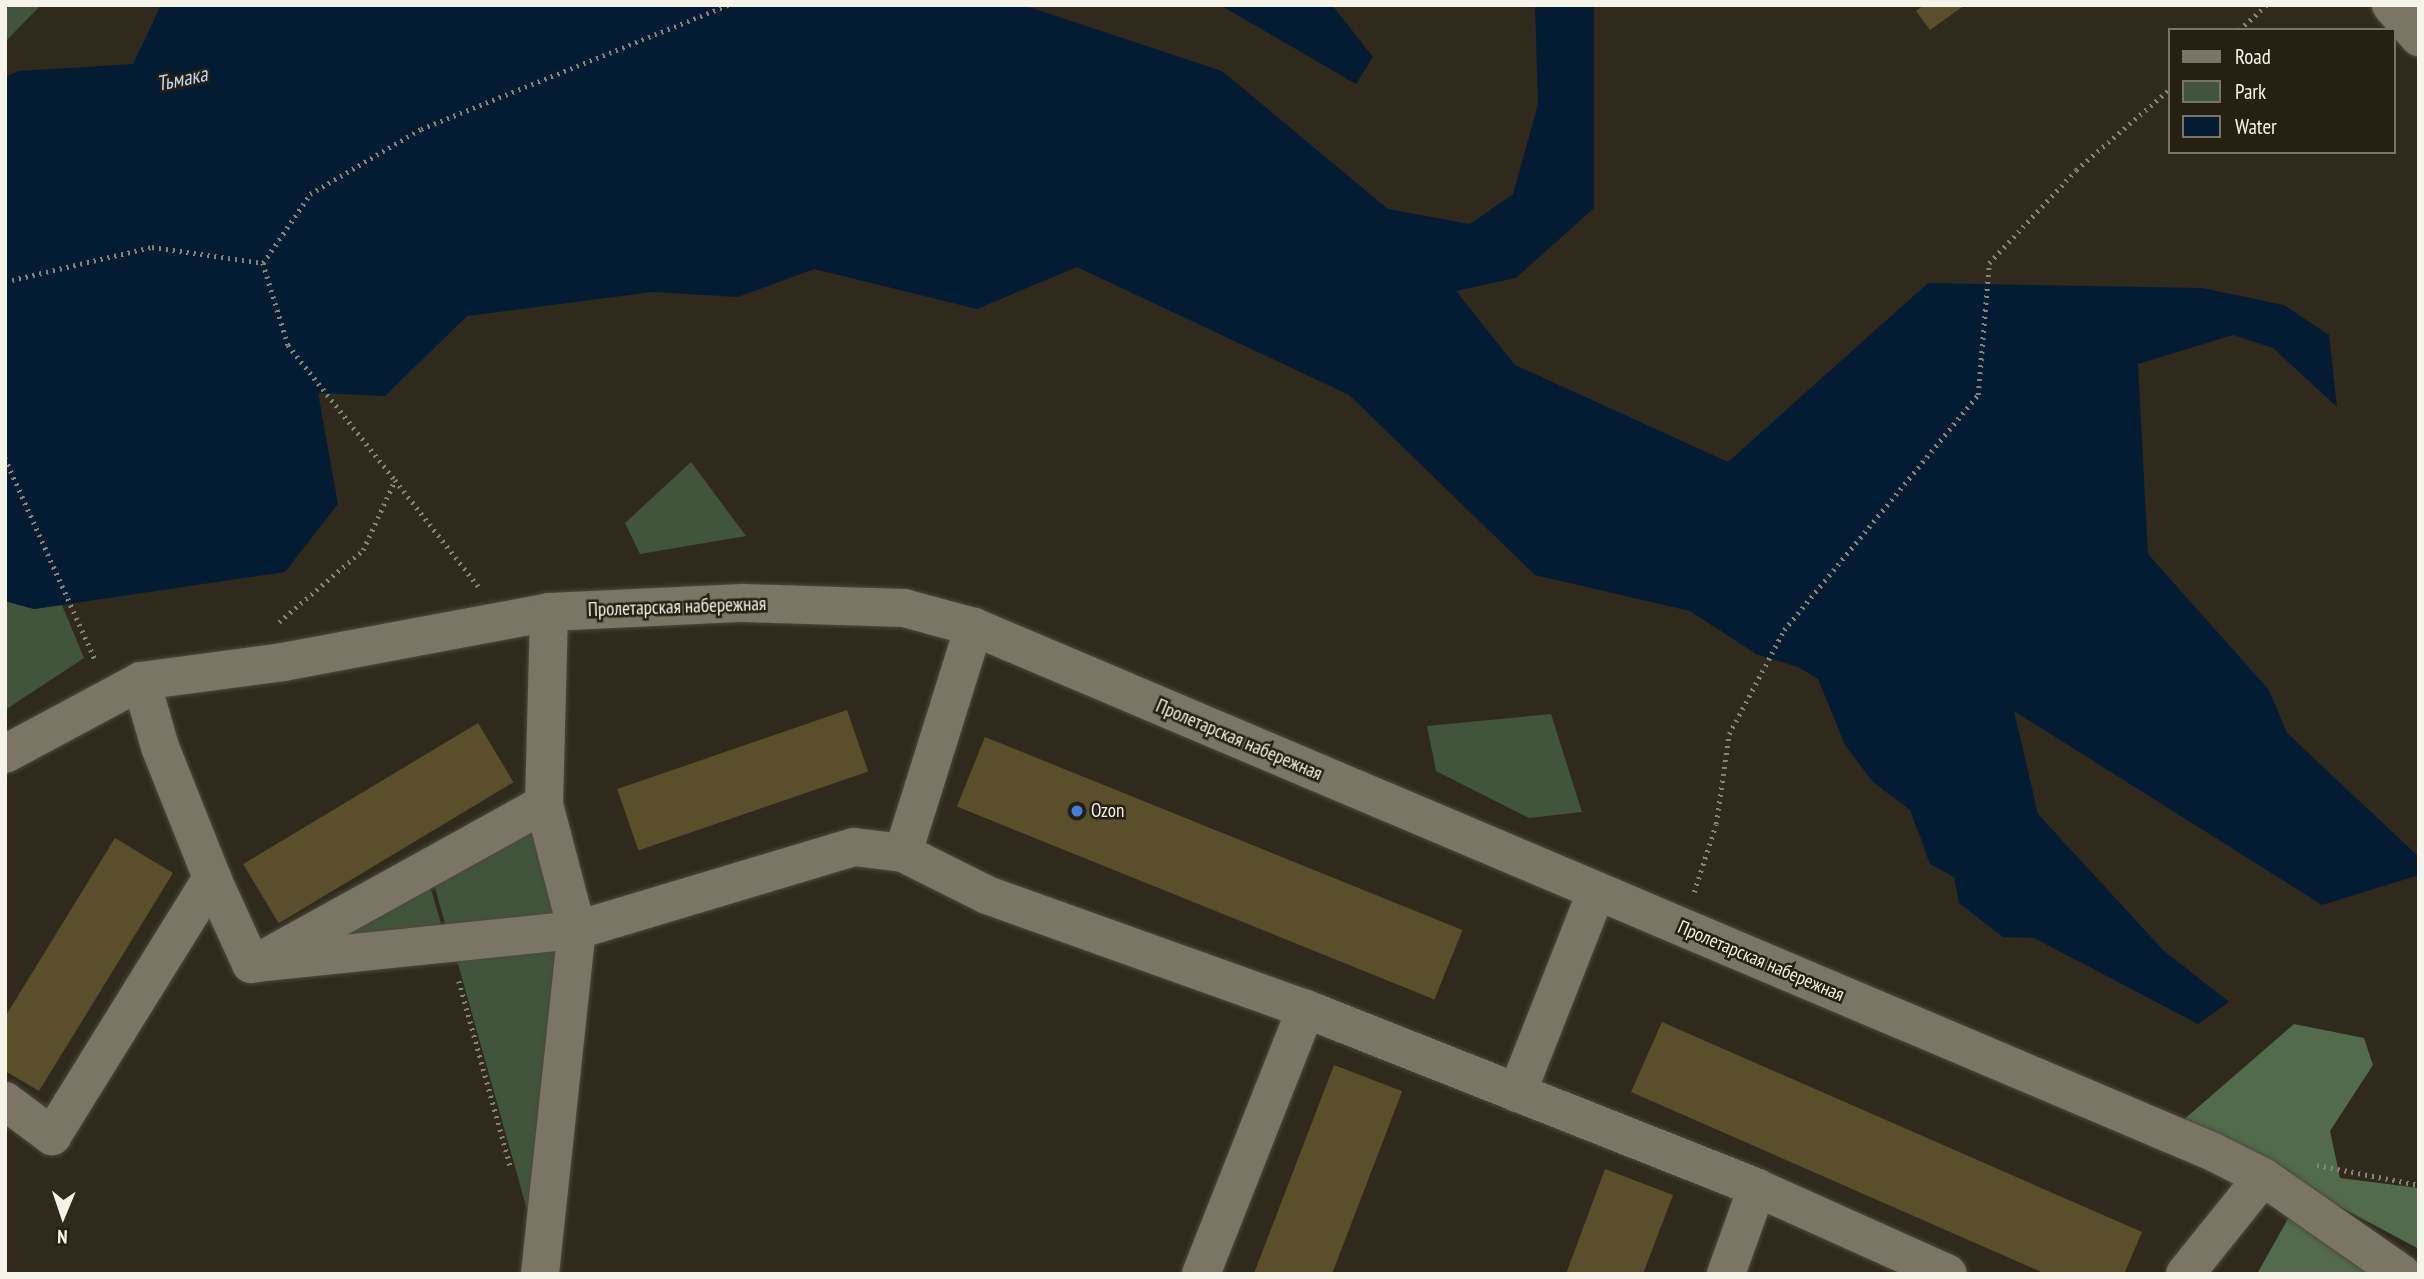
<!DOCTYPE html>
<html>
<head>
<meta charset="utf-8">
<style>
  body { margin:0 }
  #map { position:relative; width:2424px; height:1279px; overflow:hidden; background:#2f2a1b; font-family:"PT Sans Narrow",sans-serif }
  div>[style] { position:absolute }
  .green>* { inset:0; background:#41553c }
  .forest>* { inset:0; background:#536b4d }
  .water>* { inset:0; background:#041c33 }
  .building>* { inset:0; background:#5b4f2b; transform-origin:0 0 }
  .path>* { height:4.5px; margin-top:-2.25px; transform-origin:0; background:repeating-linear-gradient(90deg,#878377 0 2px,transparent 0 7px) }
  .roads { filter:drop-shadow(0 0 2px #4d493c) drop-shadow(0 0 2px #4d493c) }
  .minor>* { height:38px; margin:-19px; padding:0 19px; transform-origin:19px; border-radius:19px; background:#7a7564 }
  .dots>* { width:19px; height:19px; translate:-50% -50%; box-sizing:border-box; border:4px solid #252012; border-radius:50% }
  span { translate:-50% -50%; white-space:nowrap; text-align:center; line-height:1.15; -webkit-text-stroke:5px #252012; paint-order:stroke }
  .street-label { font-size:19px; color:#f6f3e9 }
  .poi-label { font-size:19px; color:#f6f3e9 }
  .left { translate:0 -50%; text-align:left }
  .water-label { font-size:21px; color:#bbd7f5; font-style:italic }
  .frame { position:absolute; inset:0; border:7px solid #f6f3e9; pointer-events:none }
  .legend { position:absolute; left:2168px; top:28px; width:228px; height:126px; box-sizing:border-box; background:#252012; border:2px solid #797468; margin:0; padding:9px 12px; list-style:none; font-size:21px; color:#f6f3e9 }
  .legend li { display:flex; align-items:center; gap:14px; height:35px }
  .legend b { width:35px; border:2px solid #797468 }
  .north { position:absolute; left:28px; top:1181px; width:70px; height:70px; -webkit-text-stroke:5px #252012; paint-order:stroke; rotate:182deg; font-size:19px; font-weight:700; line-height:28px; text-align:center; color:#f6f3e9 }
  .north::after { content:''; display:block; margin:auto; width:24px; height:32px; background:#f6f3e9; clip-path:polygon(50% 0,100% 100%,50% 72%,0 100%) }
</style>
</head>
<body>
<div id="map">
  <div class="green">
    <div style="clip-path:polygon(5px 5px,41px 5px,5px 42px)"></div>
    <div style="clip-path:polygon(691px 462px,746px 536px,640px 554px,625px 523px)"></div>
    <div style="clip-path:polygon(5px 601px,34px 609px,62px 605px,84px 658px,5px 710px)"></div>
    <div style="clip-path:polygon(1551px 714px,1582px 812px,1529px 818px,1436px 771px,1427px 726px)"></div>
    <div style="clip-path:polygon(543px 806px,574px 928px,450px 941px,430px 870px)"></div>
    <div style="clip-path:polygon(426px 872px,446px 941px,276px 957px)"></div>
    <div style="clip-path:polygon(573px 933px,540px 1256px,453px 946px)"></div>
  </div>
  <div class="forest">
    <div style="clip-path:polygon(2294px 1024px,2364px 1038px,2373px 1065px,2330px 1131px,2340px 1178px,2419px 1188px,2419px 1249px,2181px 1122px)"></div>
    <div style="clip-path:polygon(2289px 1217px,2377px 1274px,2257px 1274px)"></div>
  </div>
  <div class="water">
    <div style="clip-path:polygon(161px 5px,1023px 5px,1222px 71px,1388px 209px,1470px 224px,1513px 194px,1538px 104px,1535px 5px,1594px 5px,1594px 208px,1516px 278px,1456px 291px,1515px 365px,1728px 462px,1928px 283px,2202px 288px,2284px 305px,2329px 335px,2337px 407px,2273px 348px,2233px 335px,2138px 364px,2148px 554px,2269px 690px,2287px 733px,2419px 857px,2419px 875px,2322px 905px,2014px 711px,2038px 814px,2163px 950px,2229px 1002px,2198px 1024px,2034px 938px,2003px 937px,1959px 903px,1954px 877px,1930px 864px,1910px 810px,1873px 782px,1845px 745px,1818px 679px,1798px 667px,1756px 654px,1690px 611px,1535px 575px,1349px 395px,1077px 267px,977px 309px,814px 269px,738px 297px,652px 292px,467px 316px,385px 396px,318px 393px,338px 504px,285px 572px,34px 609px,5px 601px,5px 77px,19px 71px,133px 64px)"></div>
    <div style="clip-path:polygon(1220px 5px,1332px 5px,1373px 57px,1356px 84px)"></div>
  </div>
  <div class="building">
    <div style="clip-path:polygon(1924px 5px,1965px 5px,1930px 30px,1916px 11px)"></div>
    <div style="left:847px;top:710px;width:65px;height:243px;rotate:71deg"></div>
    <div style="left:478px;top:723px;width:69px;height:274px;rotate:59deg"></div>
    <div style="left:985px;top:737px;width:515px;height:75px;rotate:22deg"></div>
    <div style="clip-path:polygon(115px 838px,173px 873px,39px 1091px,5px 1071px,5px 1017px)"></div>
    <div style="clip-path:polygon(1662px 1022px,2142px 1232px,2124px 1274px,2046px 1274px,1631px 1092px)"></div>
    <div style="left:1334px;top:1065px;width:73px;height:224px;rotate:21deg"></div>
    <div style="clip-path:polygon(1605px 1169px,1673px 1195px,1643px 1274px,1566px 1274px)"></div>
  </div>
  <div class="path">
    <div style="left:2239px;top:30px;width:38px;rotate:-42deg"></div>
    <div style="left:263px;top:263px;width:83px;rotate:-55.7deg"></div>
    <div style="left:310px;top:194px;width:129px;rotate:-30.4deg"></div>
    <div style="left:421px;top:129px;width:331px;rotate:-22deg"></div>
    <div style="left:12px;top:280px;width:144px;rotate:-13.3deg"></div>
    <div style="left:152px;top:247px;width:112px;rotate:8.2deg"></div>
    <div style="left:263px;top:263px;width:86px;rotate:73deg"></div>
    <div style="left:288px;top:345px;width:172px;rotate:51.6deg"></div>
    <div style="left:5px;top:458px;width:222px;rotate:65.9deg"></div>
    <div style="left:279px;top:622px;width:111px;rotate:-40.6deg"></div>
    <div style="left:363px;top:550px;width:77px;rotate:-65.4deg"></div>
    <div style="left:395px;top:480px;width:136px;rotate:51.9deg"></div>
    <div style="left:1694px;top:892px;width:71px;rotate:-72.1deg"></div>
    <div style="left:1716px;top:824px;width:91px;rotate:-81.8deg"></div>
    <div style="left:1729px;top:734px;width:118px;rotate:-62.1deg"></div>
    <div style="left:1784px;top:630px;width:305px;rotate:-50.5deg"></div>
    <div style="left:1978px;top:395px;width:132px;rotate:-85.2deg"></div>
    <div style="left:1989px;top:263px;width:127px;rotate:-46.9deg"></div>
    <div style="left:2076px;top:170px;width:124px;rotate:-40.8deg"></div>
    <div style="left:459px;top:981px;width:194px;rotate:74.5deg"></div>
    <div style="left:2317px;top:1165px;width:104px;rotate:11.1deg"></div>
  </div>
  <div class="roads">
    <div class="minor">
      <div style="left:2391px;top:5px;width:43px;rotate:48.8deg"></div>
      <div style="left:141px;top:681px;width:69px;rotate:73.9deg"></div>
      <div style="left:160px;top:747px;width:141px;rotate:68.3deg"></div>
      <div style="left:5px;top:754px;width:154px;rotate:-28.2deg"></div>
      <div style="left:141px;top:681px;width:143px;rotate:-7.6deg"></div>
      <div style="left:283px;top:662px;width:271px;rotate:-10.6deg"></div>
      <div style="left:549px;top:612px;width:194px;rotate:-2.7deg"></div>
      <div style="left:743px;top:603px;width:161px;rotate:1.8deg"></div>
      <div style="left:904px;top:608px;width:73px;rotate:15.2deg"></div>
      <div style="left:974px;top:627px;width:1346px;rotate:22.96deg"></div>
      <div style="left:2213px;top:1152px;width:56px;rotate:26.6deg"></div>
      <div style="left:2263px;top:1177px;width:169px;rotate:34.9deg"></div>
      <div style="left:903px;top:853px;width:237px;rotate:-72.6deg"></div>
      <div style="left:257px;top:963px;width:322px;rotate:-5.9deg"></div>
      <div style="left:577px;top:930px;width:289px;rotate:-16.7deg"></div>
      <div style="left:854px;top:847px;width:49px;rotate:7deg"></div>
      <div style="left:903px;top:853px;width:94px;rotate:26.6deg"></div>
      <div style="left:987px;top:895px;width:339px;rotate:19.7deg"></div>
      <div style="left:1306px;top:1009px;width:485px;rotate:21.6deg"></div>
      <div style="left:1757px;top:1188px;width:209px;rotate:24.2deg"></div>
      <div style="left:1517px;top:1093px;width:216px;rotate:-68.5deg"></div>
      <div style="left:5px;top:1101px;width:59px;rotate:36.7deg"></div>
      <div style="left:52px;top:1136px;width:304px;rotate:-58.2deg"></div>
      <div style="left:212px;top:878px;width:94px;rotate:65.6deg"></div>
      <div style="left:251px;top:964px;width:6px;rotate:-9deg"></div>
      <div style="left:257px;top:963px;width:328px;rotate:-29deg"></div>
      <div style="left:540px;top:1274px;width:346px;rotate:-83.9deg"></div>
      <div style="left:577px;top:930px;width:130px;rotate:-104.7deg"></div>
      <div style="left:544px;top:804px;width:192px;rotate:-88.5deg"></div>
      <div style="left:1201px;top:1274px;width:285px;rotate:-68.4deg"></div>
      <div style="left:1726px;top:1274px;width:91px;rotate:-70.2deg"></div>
      <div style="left:2185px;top:1274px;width:124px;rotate:-51.2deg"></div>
    </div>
  </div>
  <div class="dots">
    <div style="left:1077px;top:811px;background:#3f7fe0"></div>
  </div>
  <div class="street-label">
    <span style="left:677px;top:607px;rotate:-2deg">Пролетарская набережная</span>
    <span style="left:1239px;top:740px;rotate:23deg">Пролетарская набережная</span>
    <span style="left:1761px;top:961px;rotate:23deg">Пролетарская набережная</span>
  </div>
  <div class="poi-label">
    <span class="left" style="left:1091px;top:811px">Ozon</span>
  </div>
  <div class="water-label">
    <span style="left:182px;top:79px;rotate:-12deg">Тьмака</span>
  </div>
  <div class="frame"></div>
  <ul class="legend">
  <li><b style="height:9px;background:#7a7564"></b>Road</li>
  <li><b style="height:19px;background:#41553c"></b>Park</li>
  <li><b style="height:19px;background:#041c33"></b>Water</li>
  </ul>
  <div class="north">N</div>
</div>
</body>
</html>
